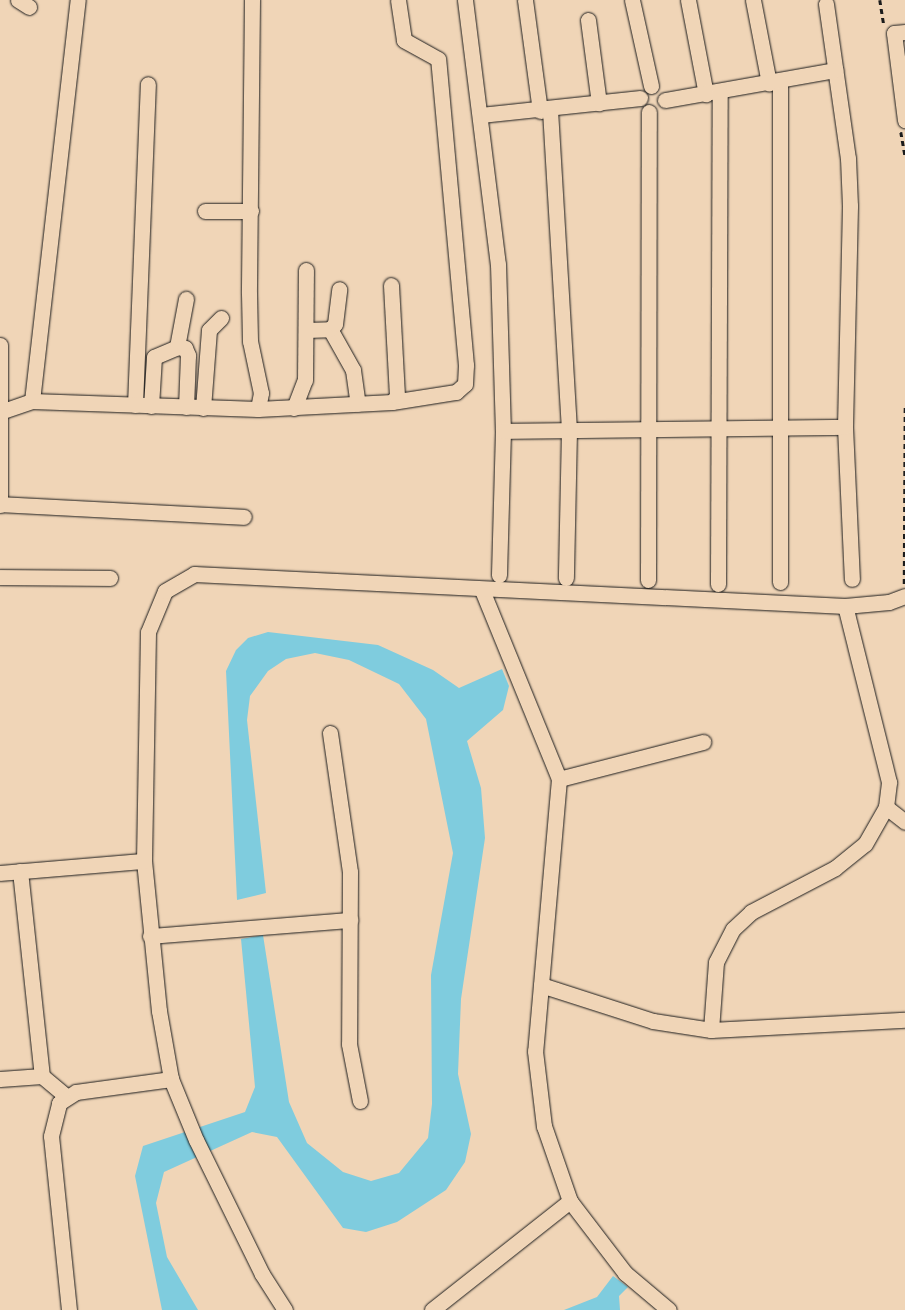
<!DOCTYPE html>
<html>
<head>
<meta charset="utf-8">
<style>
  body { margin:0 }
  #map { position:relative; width:905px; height:1310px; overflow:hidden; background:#f0d5b7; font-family:"Comic Neue",sans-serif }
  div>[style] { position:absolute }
  .water>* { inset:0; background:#7fccde }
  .path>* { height:2.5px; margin-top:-1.25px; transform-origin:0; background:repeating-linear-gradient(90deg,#1c1c1c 0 5px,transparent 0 9px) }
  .roads { filter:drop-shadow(0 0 1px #1c1c1c) drop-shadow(0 0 1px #1c1c1c) }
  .minor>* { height:15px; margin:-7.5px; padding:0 7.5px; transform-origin:7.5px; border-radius:7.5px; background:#f0d5b7 }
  span { translate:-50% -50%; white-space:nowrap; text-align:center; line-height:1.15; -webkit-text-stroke:4.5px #f0d5b7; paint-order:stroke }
</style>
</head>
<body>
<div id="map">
  <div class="water">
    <div style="clip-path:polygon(268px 632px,378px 645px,433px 670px,459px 688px,502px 669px,509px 686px,503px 710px,467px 741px,481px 788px,485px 838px,461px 999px,458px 1074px,471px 1134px,465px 1162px,446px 1190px,397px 1222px,366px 1232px,343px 1228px,277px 1137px,252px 1132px,164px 1172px,156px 1203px,167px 1257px,198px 1310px,162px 1310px,135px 1176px,143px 1146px,245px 1112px,255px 1087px,241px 939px,263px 935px,289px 1102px,307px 1143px,343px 1172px,371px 1181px,399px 1173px,428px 1138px,432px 1104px,431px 975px,453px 853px,426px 719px,399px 684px,349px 660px,315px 653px,286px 659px,268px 671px,250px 696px,247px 720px,266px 893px,237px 900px,226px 671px,236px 650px,248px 638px)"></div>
    <div style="clip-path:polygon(613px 1276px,628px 1287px,619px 1296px,620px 1310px,564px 1310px,597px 1297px)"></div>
  </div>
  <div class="path">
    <div style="left:880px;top:0;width:26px;rotate:81deg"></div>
    <div style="left:901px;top:132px;width:23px;rotate:80deg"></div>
    <div style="left:904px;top:584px;width:180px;rotate:-89.7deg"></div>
  </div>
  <div class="roads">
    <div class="minor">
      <div style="left:18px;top:0;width:13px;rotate:32deg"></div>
      <div style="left:252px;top:0;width:293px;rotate:90.6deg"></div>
      <div style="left:249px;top:293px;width:48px;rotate:88.8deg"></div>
      <div style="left:250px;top:341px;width:53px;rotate:78.1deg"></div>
      <div style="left:261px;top:393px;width:16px;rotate:101deg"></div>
      <div style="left:465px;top:0;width:266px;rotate:82.9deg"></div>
      <div style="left:498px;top:264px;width:167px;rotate:88.3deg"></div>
      <div style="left:503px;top:431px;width:144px;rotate:91.6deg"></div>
      <div style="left:525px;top:0;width:112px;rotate:82.3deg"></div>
      <div style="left:632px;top:0;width:88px;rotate:77.5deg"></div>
      <div style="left:688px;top:0;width:96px;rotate:79.2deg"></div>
      <div style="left:753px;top:0;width:85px;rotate:79.1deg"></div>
      <div style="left:826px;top:4px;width:156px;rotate:81.9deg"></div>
      <div style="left:848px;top:158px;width:48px;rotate:87.6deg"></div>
      <div style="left:850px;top:206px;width:221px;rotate:91.3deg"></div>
      <div style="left:845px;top:427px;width:152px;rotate:87.4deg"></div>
      <div style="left:588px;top:20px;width:84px;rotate:82.5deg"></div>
      <div style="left:905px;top:32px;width:11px;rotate:175deg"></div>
      <div style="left:894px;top:33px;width:88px;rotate:82.8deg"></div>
      <div style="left:780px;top:82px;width:500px;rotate:90deg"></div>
      <div style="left:665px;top:100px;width:173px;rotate:-10deg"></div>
      <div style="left:550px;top:110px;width:321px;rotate:86.6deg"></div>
      <div style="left:569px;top:430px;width:148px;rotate:91.2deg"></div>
      <div style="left:481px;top:115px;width:160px;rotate:-6.1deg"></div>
      <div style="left:205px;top:211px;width:46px"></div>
      <div style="left:330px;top:329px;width:47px;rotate:60.7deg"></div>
      <div style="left:353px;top:370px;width:34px;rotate:82deg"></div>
      <div style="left:306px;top:330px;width:24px;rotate:-2deg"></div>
      <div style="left:330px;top:329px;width:7px;rotate:-45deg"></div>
      <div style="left:335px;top:324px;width:35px;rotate:-83deg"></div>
      <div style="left:0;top:345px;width:160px;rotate:90deg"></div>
      <div style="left:177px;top:347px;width:49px;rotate:-79.4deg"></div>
      <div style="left:32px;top:401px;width:404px;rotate:-83.5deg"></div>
      <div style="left:392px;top:402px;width:65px;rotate:-8.9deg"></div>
      <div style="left:456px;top:392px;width:12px;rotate:-42deg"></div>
      <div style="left:465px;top:384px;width:19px;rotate:-87deg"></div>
      <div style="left:466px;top:365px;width:307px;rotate:-95.2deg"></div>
      <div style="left:438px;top:59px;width:39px;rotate:-151deg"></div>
      <div style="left:404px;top:40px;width:40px;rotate:-98.5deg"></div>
      <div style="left:135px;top:405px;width:321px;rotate:-87.7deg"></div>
      <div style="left:151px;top:406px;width:49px;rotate:-86.5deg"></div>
      <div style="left:154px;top:357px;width:25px;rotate:-23deg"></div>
      <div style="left:177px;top:347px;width:8px;rotate:7deg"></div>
      <div style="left:185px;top:348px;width:8px;rotate:67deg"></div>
      <div style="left:188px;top:355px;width:52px;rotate:92.2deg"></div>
      <div style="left:203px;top:408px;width:78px;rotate:-85.6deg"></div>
      <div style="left:209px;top:330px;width:17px;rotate:-45deg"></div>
      <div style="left:294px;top:408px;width:30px;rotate:-69deg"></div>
      <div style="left:305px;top:380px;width:110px;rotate:-89.5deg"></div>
      <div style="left:3px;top:411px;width:31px;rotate:-19deg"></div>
      <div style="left:32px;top:401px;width:226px;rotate:2deg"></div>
      <div style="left:258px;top:409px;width:134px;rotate:-3deg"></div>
      <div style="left:392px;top:402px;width:8px;rotate:-50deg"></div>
      <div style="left:397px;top:396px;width:111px;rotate:-93.1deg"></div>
      <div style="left:503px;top:431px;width:342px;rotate:-0.7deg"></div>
      <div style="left:0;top:504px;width:244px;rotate:3deg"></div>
      <div style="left:0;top:577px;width:110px;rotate:0.5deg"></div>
      <div style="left:648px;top:580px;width:468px;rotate:-89.9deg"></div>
      <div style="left:718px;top:584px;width:492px;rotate:-89.8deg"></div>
      <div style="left:482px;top:590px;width:204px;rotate:67.8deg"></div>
      <div style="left:559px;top:779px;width:273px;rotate:95deg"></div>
      <div style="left:535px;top:1051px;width:76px;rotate:83.2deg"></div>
      <div style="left:544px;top:1126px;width:79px;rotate:70.9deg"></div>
      <div style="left:570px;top:1201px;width:91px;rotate:52.6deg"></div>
      <div style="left:625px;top:1273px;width:57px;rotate:40.1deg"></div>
      <div style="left:330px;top:733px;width:140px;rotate:81.8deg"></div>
      <div style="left:350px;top:872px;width:172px;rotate:90.3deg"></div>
      <div style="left:349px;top:1044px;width:58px;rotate:79.1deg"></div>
      <div style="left:559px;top:779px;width:149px;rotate:-14.4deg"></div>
      <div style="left:886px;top:807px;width:24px;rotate:38deg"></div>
      <div style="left:20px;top:871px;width:206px;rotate:83.9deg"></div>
      <div style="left:0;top:873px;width:144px;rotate:-4.8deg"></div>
      <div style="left:150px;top:936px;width:201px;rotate:-4.6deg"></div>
      <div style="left:541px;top:985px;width:118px;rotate:17.8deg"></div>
      <div style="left:653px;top:1021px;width:59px;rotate:8.8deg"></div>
      <div style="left:711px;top:1030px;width:194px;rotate:-3deg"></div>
      <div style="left:711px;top:1030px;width:68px;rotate:-85.8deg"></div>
      <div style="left:716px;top:962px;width:37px;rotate:-63deg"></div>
      <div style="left:733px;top:929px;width:25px;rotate:-43deg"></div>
      <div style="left:751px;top:912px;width:95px;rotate:-27.6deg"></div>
      <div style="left:835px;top:868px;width:38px;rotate:-39deg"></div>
      <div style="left:865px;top:844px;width:43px;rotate:-60.4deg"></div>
      <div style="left:886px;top:807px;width:25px;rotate:-83deg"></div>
      <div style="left:889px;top:782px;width:181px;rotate:-104deg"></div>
      <div style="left:0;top:1079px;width:42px;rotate:-4.1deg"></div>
      <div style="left:42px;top:1076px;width:30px;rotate:40deg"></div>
      <div style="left:69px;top:1310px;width:175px;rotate:-95.9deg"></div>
      <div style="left:51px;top:1136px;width:34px;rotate:-76deg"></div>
      <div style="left:59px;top:1103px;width:20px;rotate:-33deg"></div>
      <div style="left:76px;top:1092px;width:96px;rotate:-7.8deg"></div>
      <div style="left:285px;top:1310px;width:43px;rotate:-122.6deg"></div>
      <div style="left:262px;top:1274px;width:149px;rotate:-116.2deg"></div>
      <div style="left:196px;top:1140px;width:66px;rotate:-112.3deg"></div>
      <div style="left:171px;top:1079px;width:69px;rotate:-100deg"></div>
      <div style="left:159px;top:1011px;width:151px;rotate:-95.7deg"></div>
      <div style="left:144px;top:861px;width:229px;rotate:-89deg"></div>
      <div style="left:148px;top:632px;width:44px;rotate:-67.5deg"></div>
      <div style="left:165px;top:591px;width:34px;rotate:-30deg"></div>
      <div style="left:194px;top:574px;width:652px;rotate:2.81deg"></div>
      <div style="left:845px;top:606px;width:44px;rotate:-5.2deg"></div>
      <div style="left:889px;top:602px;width:17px;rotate:-21deg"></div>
      <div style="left:432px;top:1310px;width:176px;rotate:-38.3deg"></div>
    </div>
  </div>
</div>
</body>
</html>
